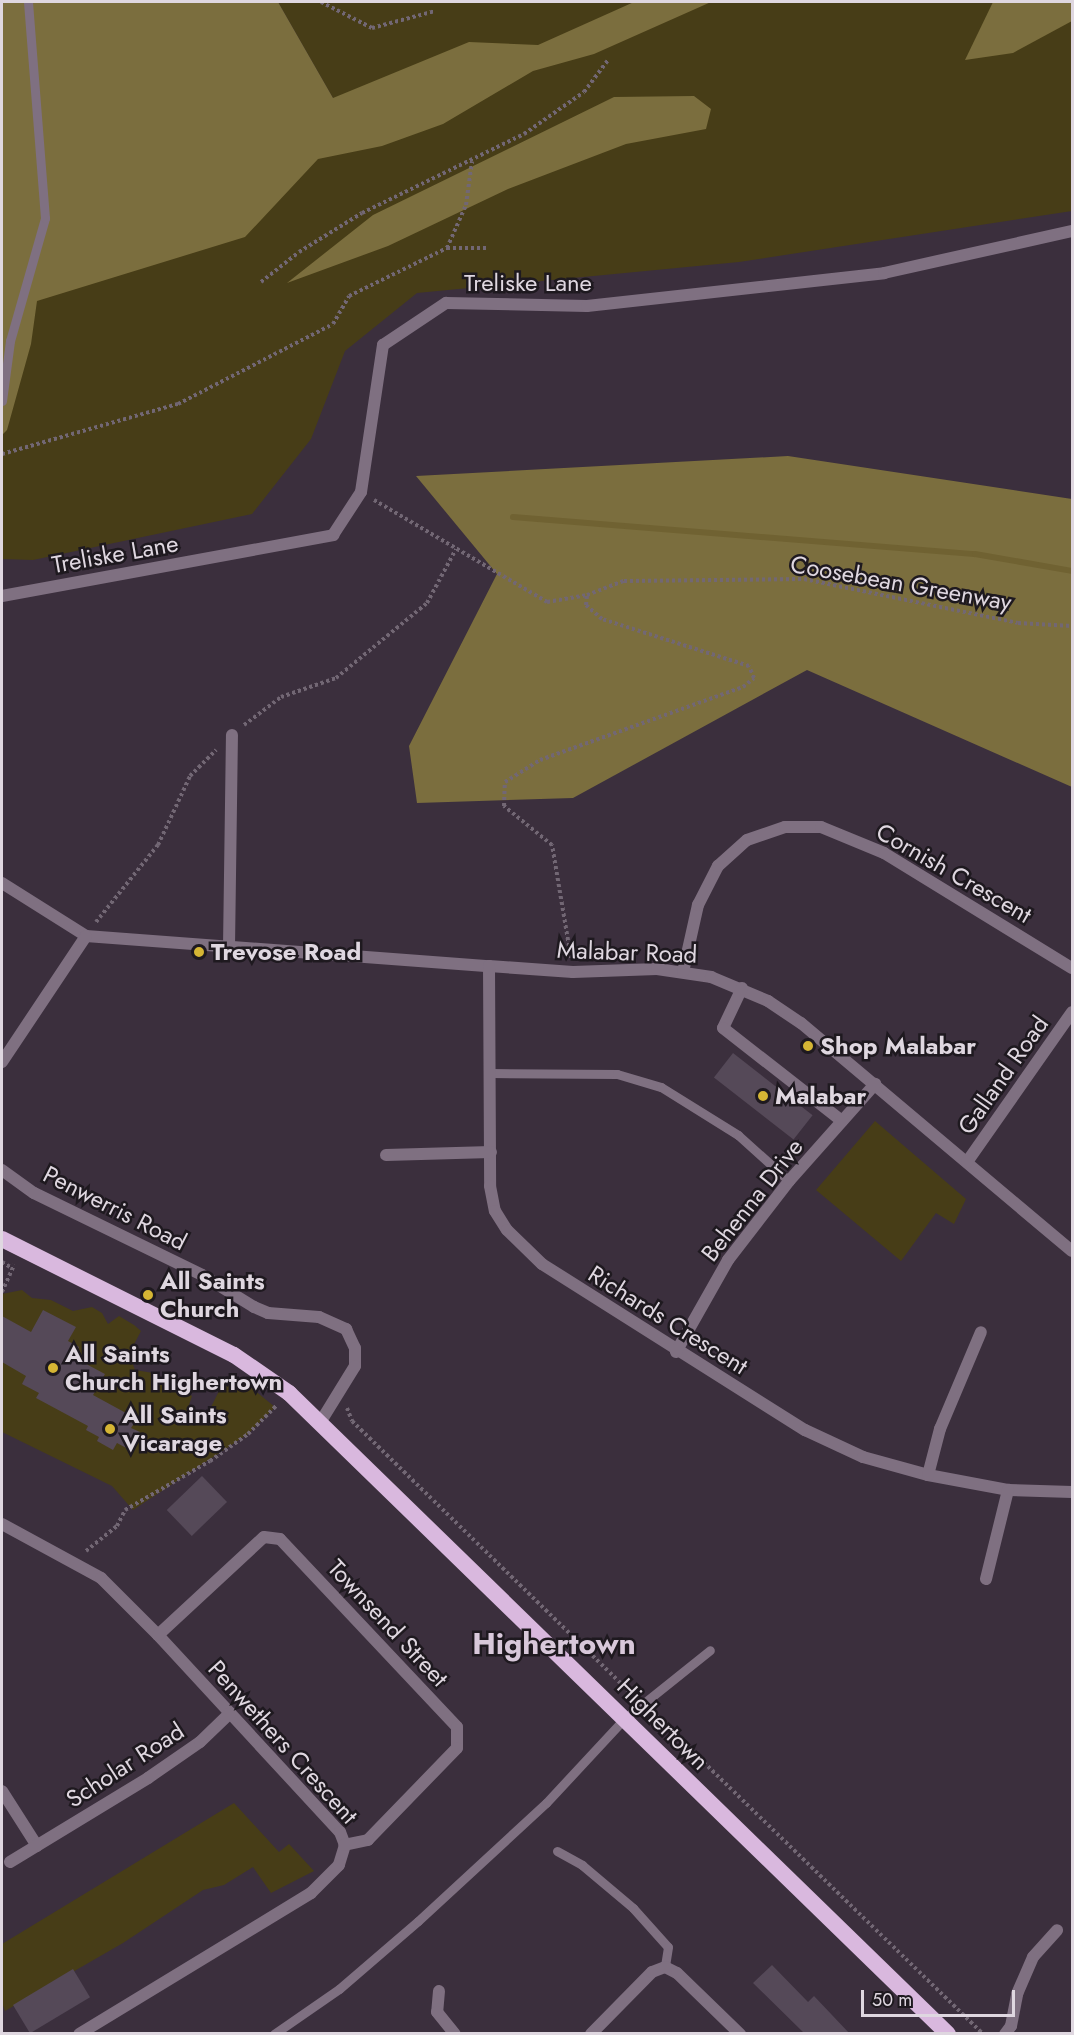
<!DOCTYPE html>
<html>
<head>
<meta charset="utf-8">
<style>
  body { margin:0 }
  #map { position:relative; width:1074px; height:2035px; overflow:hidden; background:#3b2f3d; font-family:Jost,sans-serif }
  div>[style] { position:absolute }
  .green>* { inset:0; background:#473d17 }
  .forest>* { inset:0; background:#7b6e3e }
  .stream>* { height:6px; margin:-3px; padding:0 3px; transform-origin:3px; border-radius:3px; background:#706232 }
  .building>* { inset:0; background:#554958; transform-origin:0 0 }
  .path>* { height:4px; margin-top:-2px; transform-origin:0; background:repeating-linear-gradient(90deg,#726774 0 3px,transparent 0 6px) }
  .service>* { height:9px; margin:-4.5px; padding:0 4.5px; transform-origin:4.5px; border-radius:4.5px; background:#7f7081 }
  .minor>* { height:12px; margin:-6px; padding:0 6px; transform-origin:6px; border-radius:6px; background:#7f7081 }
  .trunk>* { height:16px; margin:-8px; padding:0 8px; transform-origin:8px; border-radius:8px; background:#d9b8de }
  .dots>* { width:16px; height:16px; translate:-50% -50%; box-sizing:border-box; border:3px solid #1e191f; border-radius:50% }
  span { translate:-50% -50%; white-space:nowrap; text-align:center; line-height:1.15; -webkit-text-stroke:5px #1e191f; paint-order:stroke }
  .street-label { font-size:24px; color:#dfd7e0 }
  .poi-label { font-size:24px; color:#dfd7e0; font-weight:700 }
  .left { translate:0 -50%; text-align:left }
  .district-label { font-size:30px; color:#d8c8da; font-weight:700 }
  .frame { position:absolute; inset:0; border:3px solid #dfd7e0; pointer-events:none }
  .scale { position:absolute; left:861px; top:1990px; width:154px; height:27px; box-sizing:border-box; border:3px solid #dfd7e0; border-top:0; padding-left:8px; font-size:18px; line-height:21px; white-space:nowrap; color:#dfd7e0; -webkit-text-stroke:4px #1e191f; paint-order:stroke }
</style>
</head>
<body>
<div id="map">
  <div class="green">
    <div style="clip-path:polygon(278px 2px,1072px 2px,1072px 211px,739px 262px,417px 293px,345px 351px,311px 439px,252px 514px,33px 560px,2px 559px,2px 300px,349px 126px)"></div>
    <div style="clip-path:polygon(875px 1121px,966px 1199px,954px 1224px,936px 1213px,901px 1261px,816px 1190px)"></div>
    <div style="clip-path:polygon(22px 1290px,32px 1298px,51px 1300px,73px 1311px,92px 1307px,102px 1313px,108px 1324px,119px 1316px,134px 1325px,141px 1331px,129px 1354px,135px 1370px,153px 1373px,192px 1396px,189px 1405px,195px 1416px,204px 1421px,222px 1385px,248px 1385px,275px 1407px,248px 1434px,133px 1510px,112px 1486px,2px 1432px,2px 1294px)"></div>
    <div style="clip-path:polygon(234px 1803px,279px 1852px,289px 1844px,314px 1871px,271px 1893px,253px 1867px,224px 1885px,203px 1890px,123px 1943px,5px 2011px,2px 2003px,2px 1944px)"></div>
  </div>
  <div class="forest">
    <div style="clip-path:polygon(2px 2px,278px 2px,333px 98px,469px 42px,538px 45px,634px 2px,711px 2px,594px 54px,533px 71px,443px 124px,382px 146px,318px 159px,245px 237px,37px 301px,31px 344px,7px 430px,2px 435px)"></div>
    <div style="clip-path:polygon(993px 2px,1072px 2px,1072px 21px,1013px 53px,965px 60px)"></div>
    <div style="clip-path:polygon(694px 96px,711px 109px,706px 129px,626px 144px,508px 189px,388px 246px,287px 283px,373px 215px,614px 97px)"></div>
    <div style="clip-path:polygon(788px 456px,1072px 499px,1072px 787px,807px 670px,573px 798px,417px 803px,409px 746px,497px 574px,416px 476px)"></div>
  </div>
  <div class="stream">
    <div style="left:513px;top:517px;width:463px;rotate:4.6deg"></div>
    <div style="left:975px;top:554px;width:98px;rotate:9.9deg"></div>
  </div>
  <div class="building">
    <div style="left:733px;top:1053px;width:101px;height:31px;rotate:38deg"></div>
    <div style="clip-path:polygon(43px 1310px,76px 1327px,68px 1341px,79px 1347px,73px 1357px,105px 1374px,93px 1395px,137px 1419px,131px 1428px,140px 1432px,130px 1450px,117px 1443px,113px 1450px,97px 1441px,99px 1437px,86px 1430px,88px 1426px,36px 1398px,39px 1393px,22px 1384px,26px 1376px,2px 1362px,2px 1316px,31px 1332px)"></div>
    <div style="left:202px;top:1476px;width:36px;height:49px;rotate:46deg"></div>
    <div style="clip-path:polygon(772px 1965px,808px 2002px,814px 1996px,850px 2034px,805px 2034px,753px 1983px)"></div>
    <div style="left:73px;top:1969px;width:33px;height:70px;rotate:59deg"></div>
  </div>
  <div class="path">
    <div style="left:321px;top:2px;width:57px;rotate:27deg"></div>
    <div style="left:372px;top:28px;width:65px;rotate:-15.1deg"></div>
    <div style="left:447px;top:248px;width:39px"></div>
    <div style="left:261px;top:282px;width:48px;rotate:-38.3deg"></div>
    <div style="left:299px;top:252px;width:74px;rotate:-31.8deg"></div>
    <div style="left:362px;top:213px;width:180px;rotate:-26deg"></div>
    <div style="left:524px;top:134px;width:73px;rotate:-35deg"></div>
    <div style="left:584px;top:92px;width:40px;rotate:-53deg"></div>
    <div style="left:2px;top:454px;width:183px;rotate:-15.9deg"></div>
    <div style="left:178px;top:404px;width:174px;rotate:-27.3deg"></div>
    <div style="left:333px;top:324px;width:32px;rotate:-60deg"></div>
    <div style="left:349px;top:296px;width:109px;rotate:-26.1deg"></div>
    <div style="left:447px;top:248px;width:47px;rotate:-66.2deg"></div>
    <div style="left:466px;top:205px;width:44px;rotate:-82.2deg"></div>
    <div style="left:374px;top:500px;width:201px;rotate:30.5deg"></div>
    <div style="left:547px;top:602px;width:41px;rotate:-9.9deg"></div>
    <div style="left:587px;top:595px;width:40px;rotate:-21deg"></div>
    <div style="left:624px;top:581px;width:180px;rotate:-0.6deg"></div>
    <div style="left:804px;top:579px;width:218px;rotate:11.6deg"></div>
    <div style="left:1018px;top:623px;width:54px;rotate:3.2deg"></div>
    <div style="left:244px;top:725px;width:46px;rotate:-37.1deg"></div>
    <div style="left:281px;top:697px;width:58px;rotate:-19.1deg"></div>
    <div style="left:336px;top:678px;width:118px;rotate:-39.5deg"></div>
    <div style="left:427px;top:603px;width:61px;rotate:-61.8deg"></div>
    <div style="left:96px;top:922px;width:99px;rotate:-51.2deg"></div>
    <div style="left:158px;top:845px;width:76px;rotate:-65.1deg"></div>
    <div style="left:190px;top:776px;width:37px;rotate:-45deg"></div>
    <div style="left:571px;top:958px;width:115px;rotate:-99.5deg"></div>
    <div style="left:552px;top:845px;width:62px;rotate:-140.9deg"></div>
    <div style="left:504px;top:806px;width:24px;rotate:-88deg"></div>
    <div style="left:505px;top:782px;width:41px;rotate:-32.2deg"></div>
    <div style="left:540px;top:760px;width:216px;rotate:-19.8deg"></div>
    <div style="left:743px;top:687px;width:14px;rotate:-39deg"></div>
    <div style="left:754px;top:678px;width:13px;rotate:-113deg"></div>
    <div style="left:749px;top:666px;width:154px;rotate:-162.3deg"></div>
    <div style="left:602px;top:619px;width:21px;rotate:-139deg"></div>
    <div style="left:586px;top:605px;width:10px;rotate:-84deg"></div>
    <div style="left:2px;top:1262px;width:12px;rotate:31deg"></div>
    <div style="left:2px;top:1292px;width:30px;rotate:-66deg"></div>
    <div style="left:347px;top:1408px;width:14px;rotate:69deg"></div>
    <div style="left:352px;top:1421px;width:392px;rotate:44.3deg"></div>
    <div style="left:86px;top:1551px;width:40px;rotate:-39deg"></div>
    <div style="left:117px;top:1526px;width:18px;rotate:-63deg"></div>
    <div style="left:125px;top:1510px;width:98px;rotate:-30deg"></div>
    <div style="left:210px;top:1461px;width:47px;rotate:-35.4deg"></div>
    <div style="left:248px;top:1434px;width:41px;rotate:-45deg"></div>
    <div style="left:652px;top:1712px;width:462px;rotate:44.2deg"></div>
  </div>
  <div class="service">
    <div style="left:2px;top:401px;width:61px;rotate:-82.4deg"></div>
    <div style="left:10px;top:341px;width:128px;rotate:-74.1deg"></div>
    <div style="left:45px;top:218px;width:217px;rotate:-94.5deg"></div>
    <div style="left:491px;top:1073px;width:126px;rotate:0.5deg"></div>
    <div style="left:617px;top:1074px;width:46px;rotate:16.5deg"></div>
    <div style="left:661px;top:1087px;width:91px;rotate:31.9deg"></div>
    <div style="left:738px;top:1135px;width:69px;rotate:42deg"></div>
    <div style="left:557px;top:1851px;width:29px;rotate:29deg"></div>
    <div style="left:582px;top:1865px;width:67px;rotate:40.1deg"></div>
    <div style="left:633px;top:1908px;width:52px;rotate:48.1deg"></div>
    <div style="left:668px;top:1947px;width:20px;rotate:99deg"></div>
    <div style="left:274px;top:2034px;width:79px;rotate:-34.7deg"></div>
    <div style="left:339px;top:1989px;width:104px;rotate:-40.7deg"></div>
    <div style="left:418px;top:1921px;width:174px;rotate:-42.7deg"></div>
    <div style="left:546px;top:1803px;width:115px;rotate:-47.1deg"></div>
    <div style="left:624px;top:1719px;width:110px;rotate:-38.7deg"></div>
  </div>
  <div class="minor">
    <div style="left:2px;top:596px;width:337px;rotate:-10.4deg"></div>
    <div style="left:333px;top:535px;width:51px;rotate:-56.9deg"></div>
    <div style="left:361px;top:492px;width:149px;rotate:-81.5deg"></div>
    <div style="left:383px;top:345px;width:76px;rotate:-33.7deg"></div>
    <div style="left:446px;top:303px;width:141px;rotate:1.2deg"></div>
    <div style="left:587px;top:306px;width:299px;rotate:-6.3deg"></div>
    <div style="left:884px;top:273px;width:193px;rotate:-12.6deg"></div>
    <div style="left:2px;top:883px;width:99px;rotate:32.2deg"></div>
    <div style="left:86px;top:936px;width:404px;rotate:4.3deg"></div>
    <div style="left:489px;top:966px;width:84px;rotate:4.1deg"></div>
    <div style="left:573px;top:972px;width:84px;rotate:-2deg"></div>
    <div style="left:657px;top:969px;width:55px;rotate:8.4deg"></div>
    <div style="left:711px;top:977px;width:62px;rotate:22.8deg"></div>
    <div style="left:768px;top:1001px;width:40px;rotate:34deg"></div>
    <div style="left:801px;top:1023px;width:354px;rotate:40.1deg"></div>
    <div style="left:229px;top:947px;width:212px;rotate:-89.2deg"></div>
    <div style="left:489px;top:966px;width:220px;rotate:89.7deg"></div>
    <div style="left:490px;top:1186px;width:25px;rotate:79deg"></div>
    <div style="left:495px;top:1211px;width:22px;rotate:58deg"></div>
    <div style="left:507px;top:1230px;width:49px;rotate:44.2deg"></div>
    <div style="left:542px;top:1264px;width:311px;rotate:32.3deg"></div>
    <div style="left:805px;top:1430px;width:64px;rotate:25deg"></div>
    <div style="left:863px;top:1457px;width:67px;rotate:15.5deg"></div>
    <div style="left:928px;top:1475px;width:81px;rotate:10.6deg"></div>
    <div style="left:1008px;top:1490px;width:64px;rotate:1.8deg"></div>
    <div style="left:683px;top:972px;width:69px;rotate:-77.4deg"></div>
    <div style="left:698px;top:905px;width:44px;rotate:-62.9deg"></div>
    <div style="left:718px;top:866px;width:39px;rotate:-42deg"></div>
    <div style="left:747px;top:840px;width:40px;rotate:-18.9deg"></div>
    <div style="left:785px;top:827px;width:36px"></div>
    <div style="left:821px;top:827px;width:68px;rotate:22.4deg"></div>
    <div style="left:884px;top:853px;width:220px;rotate:31.5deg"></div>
    <div style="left:742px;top:988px;width:44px;rotate:115.4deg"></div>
    <div style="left:723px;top:1028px;width:151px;rotate:38deg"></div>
    <div style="left:2px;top:1062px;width:151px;rotate:-56.3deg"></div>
    <div style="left:386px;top:1155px;width:105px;rotate:-1.6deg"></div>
    <div style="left:967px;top:1162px;width:183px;rotate:-55deg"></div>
    <div style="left:2px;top:1170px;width:39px;rotate:36deg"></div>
    <div style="left:34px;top:1193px;width:187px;rotate:26deg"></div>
    <div style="left:202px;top:1275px;width:61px;rotate:31.6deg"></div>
    <div style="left:254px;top:1307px;width:15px;rotate:23deg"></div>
    <div style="left:268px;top:1313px;width:51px;rotate:4.5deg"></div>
    <div style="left:319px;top:1317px;width:30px;rotate:24deg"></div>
    <div style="left:346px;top:1329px;width:21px;rotate:65deg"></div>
    <div style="left:355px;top:1348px;width:18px;rotate:90deg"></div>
    <div style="left:355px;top:1366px;width:65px;rotate:121.7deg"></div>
    <div style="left:676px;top:1352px;width:106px;rotate:-60.5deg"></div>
    <div style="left:728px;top:1260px;width:100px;rotate:-52.3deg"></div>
    <div style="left:789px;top:1181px;width:130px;rotate:-48.4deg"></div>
    <div style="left:928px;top:1475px;width:48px;rotate:-75.4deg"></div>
    <div style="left:940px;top:1429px;width:105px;rotate:-67.1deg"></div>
    <div style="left:2px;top:1524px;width:113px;rotate:28.6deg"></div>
    <div style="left:101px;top:1578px;width:81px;rotate:45deg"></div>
    <div style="left:158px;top:1635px;width:268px;rotate:47.3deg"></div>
    <div style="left:340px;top:1832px;width:14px;rotate:69deg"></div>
    <div style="left:345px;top:1845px;width:21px;rotate:107deg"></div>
    <div style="left:339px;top:1865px;width:40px;rotate:135deg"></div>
    <div style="left:311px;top:1893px;width:271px;rotate:148.7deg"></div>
    <div style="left:986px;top:1579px;width:92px;rotate:-76.1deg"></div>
    <div style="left:158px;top:1635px;width:144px;rotate:-42.8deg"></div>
    <div style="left:264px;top:1537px;width:16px;rotate:7deg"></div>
    <div style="left:280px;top:1539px;width:258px;rotate:46.7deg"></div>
    <div style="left:457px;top:1727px;width:21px;rotate:90deg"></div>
    <div style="left:457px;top:1748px;width:128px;rotate:134.1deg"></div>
    <div style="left:368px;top:1840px;width:24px;rotate:168deg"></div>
    <div style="left:2px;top:1791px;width:65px;rotate:57.5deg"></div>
    <div style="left:10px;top:1862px;width:162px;rotate:-31.3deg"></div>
    <div style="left:148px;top:1778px;width:63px;rotate:-34.7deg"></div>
    <div style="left:200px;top:1742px;width:42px;rotate:-44deg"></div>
    <div style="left:439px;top:1991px;width:21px;rotate:95deg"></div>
    <div style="left:437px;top:2012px;width:28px;rotate:51deg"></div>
    <div style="left:591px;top:2034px;width:87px;rotate:-45.5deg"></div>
    <div style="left:652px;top:1972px;width:14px;rotate:-21deg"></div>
    <div style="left:665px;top:1967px;width:13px;rotate:27deg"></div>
    <div style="left:677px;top:1973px;width:88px;rotate:44.1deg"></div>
    <div style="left:1005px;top:2034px;width:10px;rotate:-53deg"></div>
    <div style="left:1011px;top:2026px;width:33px;rotate:-79deg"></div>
    <div style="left:1017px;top:1994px;width:40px;rotate:-66.6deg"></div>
    <div style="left:1033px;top:1957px;width:36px;rotate:-48deg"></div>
  </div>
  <div class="trunk">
    <div style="left:2px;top:1239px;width:259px;rotate:26.6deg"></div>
    <div style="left:234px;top:1355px;width:67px;rotate:34.6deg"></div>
    <div style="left:289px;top:1393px;width:919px;rotate:44.21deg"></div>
  </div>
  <div class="dots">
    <div style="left:199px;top:952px;background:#d5b534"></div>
    <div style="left:808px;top:1046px;background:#d5b534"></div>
    <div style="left:763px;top:1096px;background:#d5b534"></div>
    <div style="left:148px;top:1295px;background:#d5b534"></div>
    <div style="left:53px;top:1368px;background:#d5b534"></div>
    <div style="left:110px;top:1429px;background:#d5b534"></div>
  </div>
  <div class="street-label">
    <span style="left:528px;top:283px">Treliske Lane</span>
    <span style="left:115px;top:554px;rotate:-10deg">Treliske Lane</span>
    <span style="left:901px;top:583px;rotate:10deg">Coosebean Greenway</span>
    <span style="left:954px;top:873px;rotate:30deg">Cornish Crescent</span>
    <span style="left:627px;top:952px;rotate:2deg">Malabar Road</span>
    <span style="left:1003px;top:1075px;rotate:-55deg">Galland Road</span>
    <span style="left:752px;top:1200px;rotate:-52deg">Behenna Drive</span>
    <span style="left:115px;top:1208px;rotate:27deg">Penwerris Road</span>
    <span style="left:668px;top:1320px;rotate:32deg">Richards Crescent</span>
    <span style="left:388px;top:1623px;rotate:47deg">Townsend Street</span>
    <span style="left:663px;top:1724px;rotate:45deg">Highertown</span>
    <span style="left:283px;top:1742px;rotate:48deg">Penwethers Crescent</span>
    <span style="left:125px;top:1765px;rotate:-33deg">Scholar Road</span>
  </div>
  <div class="poi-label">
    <span class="left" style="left:211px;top:952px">Trevose Road</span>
    <span class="left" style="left:820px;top:1046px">Shop Malabar</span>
    <span class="left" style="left:775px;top:1096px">Malabar</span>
    <span class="left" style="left:160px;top:1295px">All Saints<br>Church</span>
    <span class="left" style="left:65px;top:1368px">All Saints<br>Church Highertown</span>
    <span class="left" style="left:122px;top:1429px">All Saints<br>Vicarage</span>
  </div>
  <div class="district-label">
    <span style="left:554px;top:1644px">Highertown</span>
  </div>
  <div class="frame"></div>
  <div class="scale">50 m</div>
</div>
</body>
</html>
